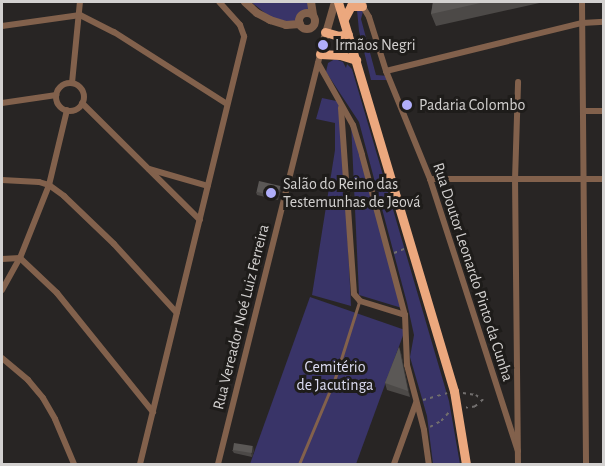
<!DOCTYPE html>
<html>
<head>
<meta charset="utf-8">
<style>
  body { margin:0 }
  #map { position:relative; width:605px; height:466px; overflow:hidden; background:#282524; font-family:"Alegreya Sans",sans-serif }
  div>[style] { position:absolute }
  .green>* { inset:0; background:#393468 }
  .path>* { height:1.5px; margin-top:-0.75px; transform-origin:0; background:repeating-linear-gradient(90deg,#716e6d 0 3px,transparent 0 7.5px) }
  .service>* { height:3px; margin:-1.5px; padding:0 1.5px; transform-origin:1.5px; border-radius:1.5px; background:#82614c }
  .minor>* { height:6px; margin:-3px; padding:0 3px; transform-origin:3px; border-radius:3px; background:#82614c }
  .minor>.ring { margin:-3px; padding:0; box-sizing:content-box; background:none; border:6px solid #82614c; border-radius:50% }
  .tertiary>* { height:8px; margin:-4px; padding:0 4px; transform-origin:4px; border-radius:4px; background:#82614c }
  .tertiary>.ring { margin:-4px; padding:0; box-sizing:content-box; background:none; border:8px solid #82614c; border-radius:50% }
  .trunk>* { height:9px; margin:-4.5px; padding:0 4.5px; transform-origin:4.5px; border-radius:4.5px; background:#eca87e }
  .wall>* { inset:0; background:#4c4947 }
  .shaded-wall>* { inset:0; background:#383533 }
  .building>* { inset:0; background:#5b5856; transform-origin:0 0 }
  .dots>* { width:16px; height:16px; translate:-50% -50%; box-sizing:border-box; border:3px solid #1e1c1a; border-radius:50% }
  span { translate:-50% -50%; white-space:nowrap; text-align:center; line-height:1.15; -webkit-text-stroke:6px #1e1c1a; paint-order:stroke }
  .poi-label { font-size:16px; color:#d3d1d0 }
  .left { translate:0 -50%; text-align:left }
  .street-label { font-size:16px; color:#d3d1d0 }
  .park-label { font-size:16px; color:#dcdcf2 }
  .frame { position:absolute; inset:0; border:3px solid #d3d1d0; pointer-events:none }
</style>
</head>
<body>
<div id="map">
  <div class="green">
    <div style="clip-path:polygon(251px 2px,311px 2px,308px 11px,299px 20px,289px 22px,270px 17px)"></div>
    <div style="clip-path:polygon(364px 8px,361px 19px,376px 75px,388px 76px,389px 80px,371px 80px,359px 31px,357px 10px)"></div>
    <div style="clip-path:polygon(335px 59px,343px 62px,346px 68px,347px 64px,352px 69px,449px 401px,460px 464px,433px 464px,427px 416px,410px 357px,414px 335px,407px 303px,359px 122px,326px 72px,328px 63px)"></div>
    <div style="clip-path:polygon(322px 98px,341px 102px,351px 306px,312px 295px,335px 150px,335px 123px,316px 119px)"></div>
    <div style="clip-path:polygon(351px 122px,402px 308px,359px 295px)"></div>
    <div style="clip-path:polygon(310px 297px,405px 330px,356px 464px,250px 464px)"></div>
  </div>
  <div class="path">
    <div style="left:394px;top:253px;width:11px;rotate:-22deg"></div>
    <div style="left:463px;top:393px;width:13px;rotate:9deg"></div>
    <div style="left:476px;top:395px;width:9px;rotate:36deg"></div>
    <div style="left:483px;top:400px;width:11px;rotate:139deg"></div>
    <div style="left:475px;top:407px;width:9px;rotate:174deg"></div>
    <div style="left:423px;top:400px;width:25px;rotate:-16deg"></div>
    <div style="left:430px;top:427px;width:13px;rotate:-29deg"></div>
    <div style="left:441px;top:421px;width:12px;rotate:-48deg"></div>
  </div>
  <div class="service">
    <div style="left:299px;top:464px;width:93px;rotate:-67.3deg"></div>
    <div style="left:335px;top:378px;width:80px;rotate:-72.5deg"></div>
  </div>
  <div class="minor">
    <div style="left:360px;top:2px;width:17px;rotate:59deg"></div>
    <div style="left:369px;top:17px;width:57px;rotate:72.5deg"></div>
    <div style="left:386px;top:71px;width:117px;rotate:67.8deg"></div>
    <div style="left:430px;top:179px;width:286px;rotate:72.1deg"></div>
    <div style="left:582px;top:2px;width:462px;rotate:89.5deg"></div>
    <div style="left:2px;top:26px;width:79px;rotate:-8deg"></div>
    <div style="left:80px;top:15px;width:38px;rotate:27deg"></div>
    <div style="left:114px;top:32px;width:134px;rotate:32.5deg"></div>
    <div style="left:318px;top:63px;width:71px;rotate:60.6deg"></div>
    <div style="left:353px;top:125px;width:31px;rotate:73deg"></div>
    <div style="left:362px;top:155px;width:166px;rotate:75deg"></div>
    <div style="left:405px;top:315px;width:50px;rotate:87.7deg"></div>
    <div style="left:407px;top:365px;width:67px;rotate:75.3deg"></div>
    <div style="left:424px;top:430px;width:34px;rotate:82deg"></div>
    <div style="left:386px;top:71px;width:202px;rotate:-13.8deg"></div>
    <div style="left:582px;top:23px;width:22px;rotate:-3deg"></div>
    <div style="left:72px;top:83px;width:81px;rotate:-84.4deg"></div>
    <div class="ring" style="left:56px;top:83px;width:22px;height:22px"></div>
    <div style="left:2px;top:103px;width:55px;rotate:-8.4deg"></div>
    <div style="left:82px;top:103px;width:166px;rotate:44.8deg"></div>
    <div style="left:341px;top:108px;width:186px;rotate:86deg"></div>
    <div style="left:354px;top:294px;width:9px;rotate:49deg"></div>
    <div style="left:360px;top:301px;width:47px;rotate:17.3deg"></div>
    <div style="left:585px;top:111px;width:19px"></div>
    <div style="left:149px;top:169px;width:61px;rotate:16.1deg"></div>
    <div style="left:430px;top:179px;width:174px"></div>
    <div style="left:2px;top:180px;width:37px;rotate:3deg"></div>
    <div style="left:39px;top:182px;width:10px;rotate:17deg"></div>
    <div style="left:49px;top:185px;width:19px;rotate:36deg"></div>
    <div style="left:64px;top:196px;width:69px;rotate:43.8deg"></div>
    <div style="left:114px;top:244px;width:93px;rotate:47.6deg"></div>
    <div style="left:2px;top:259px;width:18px;rotate:-3deg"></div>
    <div style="left:20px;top:258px;width:51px;rotate:43.4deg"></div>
    <div style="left:57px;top:293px;width:153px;rotate:51.1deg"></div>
    <div style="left:2px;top:290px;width:37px;rotate:-61deg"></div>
    <div style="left:20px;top:258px;width:79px;rotate:-68.3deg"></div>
    <div style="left:49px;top:185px;width:77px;rotate:-76.5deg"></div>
    <div style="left:2px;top:358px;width:34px;rotate:40deg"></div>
    <div style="left:28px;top:380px;width:23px;rotate:50deg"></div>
    <div style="left:43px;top:398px;width:24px;rotate:60deg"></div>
    <div style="left:55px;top:419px;width:49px;rotate:67.1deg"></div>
    <div style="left:140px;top:464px;width:440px;rotate:-76.3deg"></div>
    <div style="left:244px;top:36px;width:12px;rotate:-110deg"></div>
    <div style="left:240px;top:25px;width:31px;rotate:-132deg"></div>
    <div style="left:218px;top:464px;width:422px;rotate:-76deg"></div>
    <div style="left:394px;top:464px;width:65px;rotate:-70.2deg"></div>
    <div style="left:518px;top:464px;width:284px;rotate:-90.6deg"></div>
    <div style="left:515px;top:180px;width:98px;rotate:-88.2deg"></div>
  </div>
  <div class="tertiary">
    <div style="left:245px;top:2px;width:16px;rotate:43deg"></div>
    <div style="left:257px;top:13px;width:15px;rotate:28deg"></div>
    <div style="left:270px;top:20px;width:17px;rotate:17deg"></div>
    <div style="left:286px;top:25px;width:14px;rotate:-4deg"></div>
    <div style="left:311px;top:2px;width:12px;rotate:81deg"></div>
    <div class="ring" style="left:299px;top:13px;width:8px;height:8px"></div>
    <div style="left:320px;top:54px;width:54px;rotate:-73.9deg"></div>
  </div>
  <div class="trunk">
    <div style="left:338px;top:2px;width:406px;rotate:73.4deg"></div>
    <div style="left:454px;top:391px;width:74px;rotate:80.7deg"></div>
    <div style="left:344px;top:19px;width:15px;rotate:-62deg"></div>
    <div style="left:351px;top:6px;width:11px"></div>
    <div style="left:325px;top:32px;width:15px;rotate:16deg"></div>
    <div style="left:339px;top:36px;width:9px;rotate:-13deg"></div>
    <div style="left:320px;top:54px;width:20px;rotate:3deg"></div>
    <div style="left:340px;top:55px;width:17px;rotate:17deg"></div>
  </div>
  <div class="wall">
    <div style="clip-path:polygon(433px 2px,544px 2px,436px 26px,431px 14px)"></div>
    <div style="clip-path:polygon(281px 189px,278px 200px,257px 195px,256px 192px)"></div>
    <div style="clip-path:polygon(399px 347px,401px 353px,410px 397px,387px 390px,385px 383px)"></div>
    <div style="clip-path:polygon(232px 450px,254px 450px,252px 457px,234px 453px)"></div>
  </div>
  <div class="shaded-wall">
    <div style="clip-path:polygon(280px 186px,281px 189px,278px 200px,277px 197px)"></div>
    <div style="clip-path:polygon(399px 347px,401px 353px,410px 397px,408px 391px)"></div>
    <div style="clip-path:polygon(253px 446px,254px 450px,252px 457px,251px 453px)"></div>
  </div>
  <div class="building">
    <div style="clip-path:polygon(433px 2px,485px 2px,431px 14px)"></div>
    <div style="left:259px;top:181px;width:22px;height:11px;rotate:13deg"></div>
    <div style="clip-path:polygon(399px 347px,408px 391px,385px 383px)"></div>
    <div style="left:234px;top:443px;width:19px;height:7px;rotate:9deg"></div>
    <div style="left:528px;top:463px;width:53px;height:2px"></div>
  </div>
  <div class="dots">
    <div style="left:323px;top:45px;background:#b0aefa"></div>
    <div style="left:407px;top:105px;background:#b0aefa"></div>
    <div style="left:271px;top:193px;background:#b0aefa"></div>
  </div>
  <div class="poi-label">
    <span class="left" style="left:335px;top:45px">Irmãos Negri</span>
    <span class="left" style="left:419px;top:105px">Padaria Colombo</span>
    <span class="left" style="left:283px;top:193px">Salão do Reino das<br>Testemunhas de Jeová</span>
  </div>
  <div class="street-label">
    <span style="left:473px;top:272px;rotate:72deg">Rua Doutor Leonardo Pinto da Cunha</span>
    <span style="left:241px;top:317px;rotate:-76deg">Rua Vereador Noé Luiz Ferreira</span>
  </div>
  <div class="park-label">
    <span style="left:335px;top:376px">Cemitério<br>de Jacutinga</span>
  </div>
  <div class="frame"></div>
</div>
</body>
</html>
